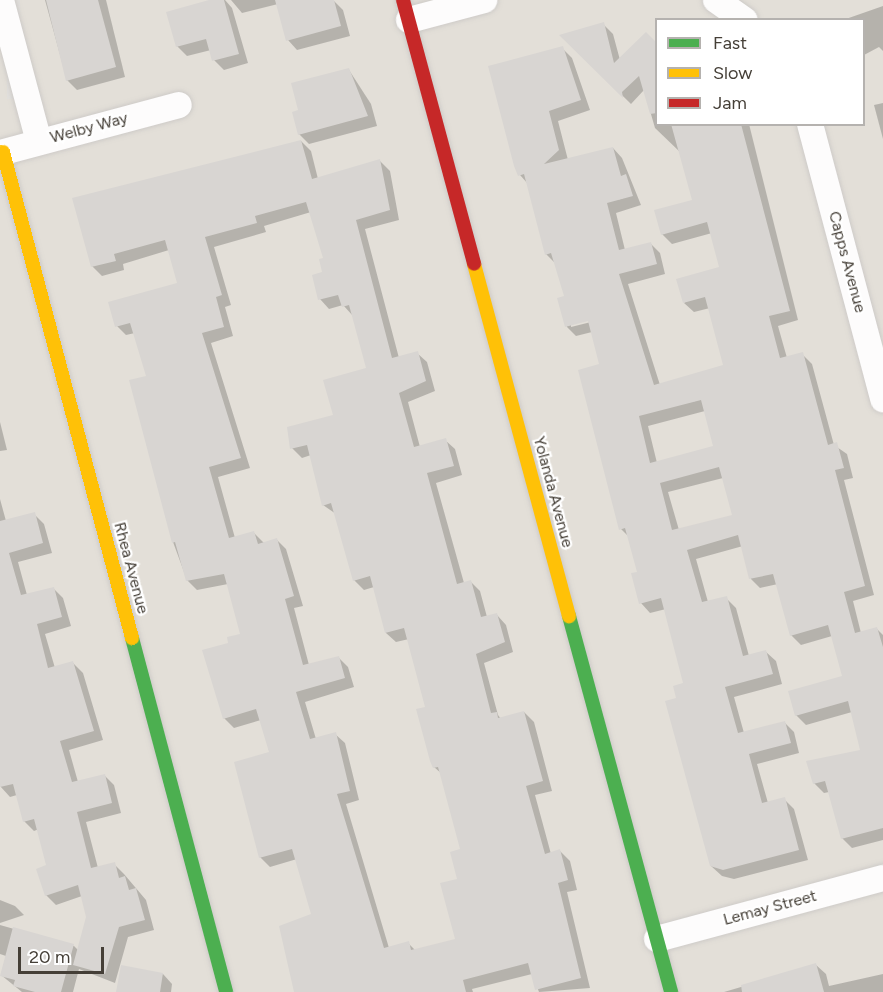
<!DOCTYPE html>
<html>
<head>
<meta charset="utf-8">
<style>
  body { margin:0 }
  #map { position:relative; width:883px; height:992px; overflow:hidden; background:#f0eeeb; font-family:Figtree,sans-serif }
  div>[style] { position:absolute }
  .residential>* { inset:0; background:#e3dfd8 }
  .parking>* { inset:0; background:#e1dfdc; transform-origin:0 0 }
  .shadow>* { inset:0; background:#0003 }
  .building>* { inset:0; background:#d8d5d2 }
  .roads { filter:drop-shadow(0 0 2px #cecbc8) drop-shadow(0 0 2px #cecbc8) }
  .street>* { height:26px; margin:-13px; padding:0 13px; transform-origin:13px; border-radius:13px; background:#fdfcfc }
  .fast>* { height:14px; margin:-7px; padding:0 7px; transform-origin:7px; border-radius:7px; background:#4caf50 }
  .slow>* { height:14px; margin:-7px; padding:0 7px; transform-origin:7px; border-radius:7px; background:#ffc107 }
  .jam>* { height:14px; margin:-7px; padding:0 7px; transform-origin:7px; border-radius:7px; background:#c62828 }
  span { translate:-50% -50%; white-space:nowrap; text-align:center; line-height:1.15; -webkit-text-stroke:4.5px #fff; paint-order:stroke }
  .street-label { font-size:16px; color:#453f37 }
  .legend { position:absolute; left:655px; top:18px; width:210px; height:108px; box-sizing:border-box; background:#fff; border:2px solid #b5b2af; margin:0; padding:8px 10px; list-style:none; font-size:18px; color:#453f37 }
  .legend li { display:flex; align-items:center; gap:12px; height:30px }
  .legend b { width:30px; border:2px solid #b5b2af }
  .scale { position:absolute; left:18px; top:947px; width:86px; height:27px; box-sizing:border-box; border:3px solid #453f37; border-top:0; padding-left:8px; font-size:18px; line-height:21px; white-space:nowrap; color:#453f37; -webkit-text-stroke:4px #fff; paint-order:stroke }
</style>
</head>
<body>
<div id="map">
  <div class="residential">
    <div style="clip-path:polygon(evenodd,0 0,883px 0,883px 992px,0 992px,0 0,656px 20px,864px 20px,864px 124px,656px 124px,656px 20px)"></div>
  </div>
  <div class="parking">
    <div style="left:7px;top:0;width:13px;height:99px"></div>
  </div>
  <div class="shadow">
    <div style="clip-path:polygon(45px 0,106px 0,125px 77px,77px 90px,67px 80px)"></div>
    <div style="clip-path:polygon(215px 0,225px 0,232px 8px,248px 63px,224px 70px,214px 60px,211px 50px,187px 56px,177px 46px)"></div>
    <div style="clip-path:polygon(231px 0,333px 0,343px 10px,350px 36px,297px 50px,288px 40px,278px 4px,242px 13px)"></div>
    <div style="clip-path:polygon(883px 6px,883px 51px,879px 47px,864px 55px,864px 20px,843px 20px)"></div>
    <div style="clip-path:polygon(evenodd,603px 24px,613px 34px,620px 60px,656px 45px,656px 124px,749px 124px,798px 320px,778px 326px,787px 358px,802px 354px,812px 364px,834px 445px,847px 454px,853px 478px,844px 480px,874px 595px,853px 601px,861px 633px,877px 629px,883px 635px,883px 840px,852px 848px,842px 838px,829px 792px,824px 793px,814px 783px,862px 751px,852px 712px,806px 725px,796px 715px,844px 678px,832px 636px,801px 645px,791px 635px,778px 584px,760px 588px,751px 579px,743px 546px,696px 559px,708px 602px,726px 598px,736px 608px,749px 656px,766px 652px,776px 661px,782px 684px,734px 697px,744px 733px,784px 722px,794px 732px,799px 753px,757px 764px,768px 803px,784px 799px,794px 809px,808px 860px,734px 879px,722px 876px,711px 866px,678px 699px,685px 684px,666px 609px,650px 613px,641px 603px,639px 573px,629px 537px,621px 529px,601px 365px,592px 332px,576px 336px,567px 327px,559px 299px,566px 297px,555px 263px,546px 254px,528px 184px,520px 175px,562px 48px,572px 58px,590px 110px,558px 121px,568px 160px,613px 148px,622px 158px,641px 205px,616px 213px,625px 250px,650px 243px,660px 253px,665px 274px,628px 284px,660px 385px,725px 366px,710px 308px,694px 312px,684px 303px,721px 268px,712px 233px,672px 244px,662px 234px,694px 201px,681px 153px,655px 128px,644px 90px,631px 104px,562px 36px,603px 24px,594px 318px,595px 321px,571px 327px,571px 324px,594px 318px,603px 24px,705px 411px,715px 447px,657px 463px,648px 426px,705px 411px,603px 24px,723px 478px,734px 516px,679px 530px,668px 492px,723px 478px)"></div>
    <div style="clip-path:polygon(349px 70px,371px 104px,377px 126px,309px 144px,299px 134px)"></div>
    <div style="clip-path:polygon(883px 103px,883px 139px,874px 105px)"></div>
    <div style="clip-path:polygon(evenodd,301px 141px,311px 151px,318px 179px,380px 161px,390px 171px,399px 220px,365px 229px,399px 358px,417px 353px,427px 362px,435px 391px,408px 402px,420px 447px,445px 440px,455px 449px,462px 475px,436px 483px,464px 583px,470px 581px,480px 591px,487px 617px,497px 615px,506px 625px,513px 652px,484px 663px,498px 715px,501px 719px,524px 712px,534px 722px,552px 791px,535px 795px,551px 854px,560px 851px,570px 861px,577px 890px,567px 892px,590px 988px,539px 992px,532px 974px,472px 989px,473px 992px,296px 992px,312px 915px,297px 859px,270px 867px,260px 857px,270px 754px,261px 720px,234px 728px,224px 718px,230px 644px,242px 635px,228px 584px,197px 590px,187px 580px,173px 542px,147px 377px,135px 333px,126px 335px,117px 326px,179px 284px,169px 250px,123px 264px,124px 270px,102px 276px,92px 266px,301px 141px,311px 212px,325px 259px,320px 299px,329px 309px,343px 305px,353px 316px,368px 369px,335px 416px,292px 448px,302px 458px,311px 455px,323px 505px,336px 514px,354px 580px,364px 590px,374px 587px,386px 633px,396px 642px,409px 639px,426px 708px,434px 767px,442px 774px,462px 851px,457px 940px,416px 951px,408px 943px,389px 948px,346px 804px,359px 800px,345px 743px,335px 734px,316px 739px,305px 702px,354px 687px,348px 667px,338px 657px,309px 665px,294px 608px,303px 606px,286px 549px,277px 540px,264px 543px,254px 533px,235px 538px,218px 477px,250px 468px,211px 343px,233px 336px,225px 307px,231px 305px,214px 247px,266px 232px,264px 226px,311px 212px)"></div>
    <div style="clip-path:polygon(0 422px,7px 450px,0 451px)"></div>
    <div style="clip-path:polygon(0 499px,6px 521px,34px 514px,44px 524px,52px 553px,18px 562px,27px 595px,53px 588px,63px 598px,71px 626px,45px 634px,55px 668px,73px 663px,83px 673px,103px 740px,69px 750px,78px 782px,105px 776px,114px 785px,121px 813px,86px 822px,98px 868px,114px 864px,124px 874px,146px 900px,154px 930px,128px 937px,115px 983px,79px 969px,73px 992px,22px 992px,1px 975px,6px 956px,0 954px,0 925px,74px 946px,79px 951px,88px 917px,82px 896px,56px 905px,46px 895px,48px 866px,39px 829px,34px 831px,24px 821px,17px 795px,10px 797px,0 786px)"></div>
    <div style="clip-path:polygon(0 900px,15px 906px,24px 915px,0 923px)"></div>
    <div style="clip-path:polygon(816px 965px,826px 974px,829px 986px,883px 974px,883px 992px,724px 992px)"></div>
    <div style="clip-path:polygon(163px 974px,172px 984px,171px 992px,118px 992px)"></div>
  </div>
  <div class="building">
    <div style="clip-path:polygon(46px 0,98px 0,116px 67px,66px 81px)"></div>
    <div style="clip-path:polygon(209px 0,224px 0,239px 54px,212px 61px,206px 39px,176px 47px,166px 12px)"></div>
    <div style="clip-path:polygon(275px 0,334px 0,341px 26px,286px 41px)"></div>
    <div style="clip-path:polygon(604px 22px,614px 63px,646px 32px,657px 43px,657px 113px,650px 114px,639px 76px,622px 92px,623px 98px,559px 35px)"></div>
    <div style="clip-path:polygon(evenodd,563px 46px,581px 100px,549px 111px,559px 150px,544px 164px,613px 147px,621px 176px,626px 174px,633px 196px,607px 203px,619px 250px,651px 242px,657px 264px,619px 274px,654px 385px,723px 365px,705px 297px,683px 303px,676px 279px,719px 267px,707px 222px,661px 235px,654px 210px,692px 200px,671px 124px,741px 124px,790px 311px,769px 316px,780px 358px,803px 352px,828px 445px,837px 442px,844px 468px,835px 470px,865px 586px,844px 592px,855px 633px,877px 627px,883px 647px,883px 828px,841px 839px,825px 781px,813px 784px,806px 761px,860px 750px,848px 701px,795px 716px,788px 691px,842px 676px,828px 625px,790px 636px,773px 574px,749px 579px,738px 535px,687px 550px,702px 602px,727px 596px,743px 656px,766px 650px,773px 674px,725px 687px,738px 733px,785px 721px,791px 743px,749px 754px,762px 803px,785px 797px,799px 850px,723px 870px,710px 866px,665px 701px,676px 698px,673px 686px,683px 683px,661px 598px,639px 604px,631px 573px,637px 572px,625px 528px,619px 530px,578px 370px,599px 364px,588px 321px,565px 327px,557px 298px,564px 296px,551px 253px,545px 255px,524px 174px,518px 176px,514px 166px,488px 66px,563px 46px,701px 400px,713px 446px,650px 463px,639px 416px,701px 400px,563px 46px,719px 467px,732px 515px,672px 530px,660px 483px,719px 467px)"></div>
    <div style="clip-path:polygon(349px 68px,368px 116px,298px 135px,292px 112px,298px 110px,291px 83px)"></div>
    <div style="clip-path:polygon(evenodd,301px 140px,312px 179px,380px 159px,390px 210px,356px 220px,392px 358px,418px 351px,426px 381px,399px 393px,414px 447px,446px 438px,454px 466px,427px 473px,457px 584px,471px 580px,481px 617px,497px 613px,505px 642px,476px 654px,491px 713px,497px 712px,498px 718px,524px 711px,543px 781px,526px 786px,545px 854px,560px 849px,568px 880px,558px 883px,581px 978px,535px 990px,528px 963px,463px 980px,466px 992px,294px 992px,279px 926px,311px 914px,292px 849px,259px 858px,234px 762px,269px 752px,256px 709px,223px 719px,202px 650px,228px 643px,227px 637px,240px 634px,224px 574px,186px 581px,175px 542px,172px 543px,129px 380px,146px 376px,130px 323px,115px 327px,108px 302px,177px 283px,165px 240px,114px 254px,116px 261px,91px 267px,72px 198px,301px 140px,306px 202px,323px 258px,319px 259px,322px 272px,312px 275px,318px 300px,338px 295px,342px 307px,349px 305px,366px 368px,323px 380px,333px 415px,287px 427px,290px 449px,307px 445px,322px 506px,331px 503px,353px 581px,370px 576px,385px 633px,404px 628px,425px 707px,416px 709px,430px 761px,433px 768px,438px 767px,460px 849px,450px 852px,457px 879px,440px 883px,455px 939px,411px 950px,409px 941px,384px 948px,337px 794px,350px 791px,336px 732px,310px 739px,296px 692px,345px 678px,339px 656px,303px 665px,285px 599px,294px 596px,277px 538px,258px 544px,254px 531px,229px 538px,209px 467px,241px 458px,202px 333px,224px 327px,216px 297px,222px 295px,205px 237px,257px 223px,255px 216px,306px 202px)"></div>
    <div style="clip-path:polygon(35px 512px,43px 543px,9px 553px,21px 595px,54px 587px,62px 617px,37px 624px,48px 668px,73px 661px,94px 731px,60px 741px,72px 782px,105px 774px,112px 803px,77px 812px,91px 868px,115px 862px,119px 878px,125px 876px,129px 890px,136px 888px,145px 920px,119px 927px,105px 974px,73px 965px,86px 917px,78px 885px,45px 896px,36px 869px,46px 865px,34px 819px,23px 822px,13px 784px,0 787px,0 521px)"></div>
    <div style="clip-path:polygon(13px 927px,74px 944px,61px 992px,35px 992px,13px 986px,15px 980px,0 976px)"></div>
    <div style="clip-path:polygon(816px 963px,824px 992px,742px 992px,741px 985px)"></div>
    <div style="clip-path:polygon(121px 965px,163px 973px,160px 992px,116px 992px)"></div>
  </div>
  <div class="roads">
    <div class="street">
      <div style="left:1px;top:0;width:147px;rotate:75deg"></div>
      <div style="left:716px;top:0;width:35px;rotate:35deg"></div>
      <div style="left:409px;top:20px;width:78px;rotate:-14.9deg"></div>
      <div style="left:810px;top:124px;width:285px;rotate:75.1deg"></div>
      <div style="left:0;top:153px;width:185px;rotate:-15deg"></div>
      <div style="left:657px;top:939px;width:234px;rotate:-15.1deg"></div>
    </div>
    <div class="fast">
      <div style="left:569px;top:616px;width:390px;rotate:74.8deg"></div>
      <div style="left:132px;top:638px;width:366px;rotate:75.1deg"></div>
    </div>
    <div class="slow">
      <div style="left:3px;top:152px;width:503px;rotate:75.13deg"></div>
      <div style="left:474px;top:264px;width:365px;rotate:74.9deg"></div>
    </div>
    <div class="jam">
      <div style="left:403px;top:0;width:273px;rotate:74.9deg"></div>
    </div>
  </div>
  <div class="street-label">
    <span style="left:89px;top:128px;rotate:-15deg">Welby Way</span>
    <span style="left:847px;top:262px;rotate:75deg">Capps Avenue</span>
    <span style="left:553px;top:492px;rotate:75deg">Yolanda Avenue</span>
    <span style="left:131px;top:568px;rotate:75deg">Rhea Avenue</span>
    <span style="left:770px;top:908px;rotate:-15deg">Lemay Street</span>
  </div>
  <ul class="legend">
  <li><b style="height:8px;background:#4caf50"></b>Fast</li>
  <li><b style="height:8px;background:#ffc107"></b>Slow</li>
  <li><b style="height:8px;background:#c62828"></b>Jam</li>
  </ul>
  <div class="scale">20 m</div>
</div>
</body>
</html>
